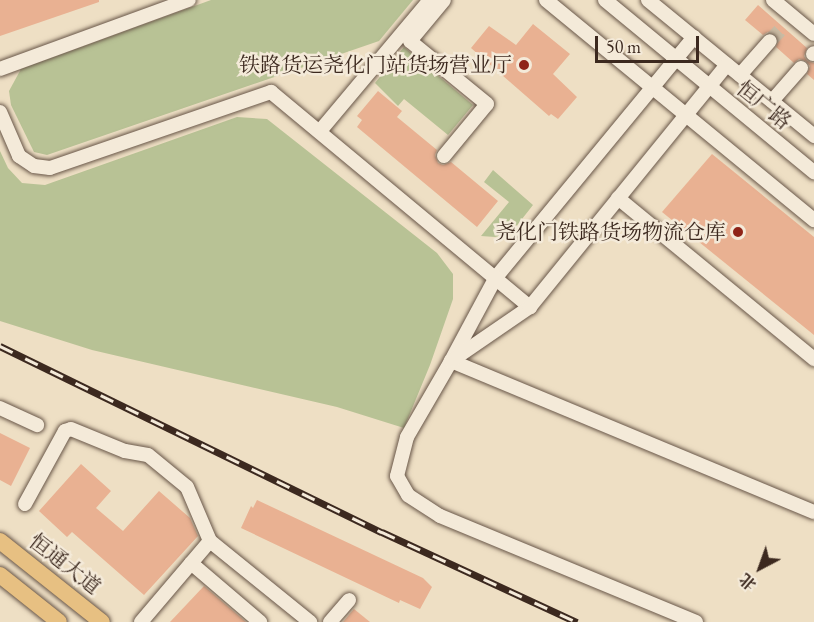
<!DOCTYPE html>
<html>
<head>
<meta charset="utf-8">
<style>
  body { margin:0 }
  #map { position:relative; width:814px; height:622px; overflow:hidden; background:#eedfc4; font-family:"EB Garamond","Noto Serif SC",serif }
  div>[style] { position:absolute }
  .green>* { inset:0; background:#b8c295 }
  .building>* { inset:0; background:#e9b192 }
  .minor-tunnel>* { height:14px; margin-top:-7px; transform-origin:0; background:repeating-linear-gradient(90deg,#cabba3 0 14px,transparent 0 21px) }
  .roads { filter:drop-shadow(0 0 2px #685648) drop-shadow(0 0 2px #685648) }
  .minor>* { height:14px; margin:-7px; padding:0 7px; transform-origin:7px; border-radius:7px; background:#f4ead9 }
  .major>* { height:16px; margin:-8px; padding:0 8px; transform-origin:8px; border-radius:8px; background:#e7c082 }
  .rail>* { height:7px; margin-top:-3.5px; transform-origin:0; background:repeating-linear-gradient(90deg,#f4ead9 0 14px,#3c291f 0 28px); box-sizing:border-box; border-block:2px solid #3c291f }
  .dots>* { width:16px; height:16px; translate:-50% -50%; box-sizing:border-box; border:3px solid #f4ead9; border-radius:50% }
  span { translate:-50% -50%; white-space:nowrap; text-align:center; line-height:1.15; -webkit-text-stroke:5px #f4ead9; paint-order:stroke }
  .poi-label { font-size:21px; color:#3c291f }
  .right { translate:-100% -50%; text-align:right }
  .street-label { font-size:21px; color:#3c291f }
  .north { position:absolute; left:730px; top:538px; width:60px; height:60px; -webkit-text-stroke:4px #f4ead9; paint-order:stroke; rotate:221deg; font-size:16px; font-weight:700; line-height:24px; text-align:center; color:#3c291f }
  .north::after { content:''; display:block; margin:auto; width:21px; height:27px; background:#3c291f; clip-path:polygon(50% 0,100% 100%,50% 72%,0 100%) }
  .scale { position:absolute; left:595px; top:36px; width:104px; height:27px; box-sizing:border-box; border:3px solid #3c291f; border-top:0; padding-left:8px; font-size:18px; line-height:21px; white-space:nowrap; color:#3c291f; -webkit-text-stroke:4px #f4ead9; paint-order:stroke }
</style>
</head>
<body>
<div id="map">
  <div class="green">
    <div style="clip-path:polygon(211px 0,413px 0,379px 41px,47px 155px,34px 152px,11px 105px,9px 91px,21px 69px)"></div>
    <div style="clip-path:polygon(404px 47px,473px 105px,448px 135px,404px 99px,398px 106px,375px 83px)"></div>
    <div style="clip-path:polygon(237px 117px,267px 119px,437px 253px,453px 274px,453px 299px,430px 365px,404px 428px,337px 407px,92px 350px,0 321px,0 151px,8px 168px,22px 183px,45px 185px)"></div>
    <div style="clip-path:polygon(493px 170px,533px 205px,511px 233px,495px 237px,481px 236px,509px 202px,484px 182px)"></div>
  </div>
  <div class="building">
    <div style="clip-path:polygon(0 0,99px 0,99px 2px,0 36px)"></div>
    <div style="clip-path:polygon(758px 5px,807px 48px,804px 56px,807px 61px,814px 63px,814px 80px,807px 74px,810px 66px,806px 61px,799px 59px,794px 63px,776px 47px,779px 39px,775px 34px,768px 32px,763px 35px,745px 20px)"></div>
    <div style="clip-path:polygon(533px 24px,570px 54px,553px 74px,577px 97px,558px 119px,551px 114px,549px 116px,471px 48px,489px 26px,516px 45px)"></div>
    <div style="clip-path:polygon(378px 91px,402px 111px,397px 117px,437px 150px,435px 155px,438px 163px,443px 165px,451px 162px,498px 201px,477px 227px,357px 127px,362px 120px,357px 116px)"></div>
    <div style="clip-path:polygon(712px 154px,814px 237px,814px 335px,662px 212px)"></div>
    <div style="clip-path:polygon(0 433px,30px 448px,11px 486px,0 480px)"></div>
    <div style="clip-path:polygon(81px 464px,111px 491px,96px 508px,123px 531px,159px 491px,190px 518px,198px 536px,144px 595px,72px 532px,67px 537px,39px 511px)"></div>
    <div style="clip-path:polygon(257px 500px,423px 578px,432px 587px,420px 609px,400px 600px,399px 603px,241px 528px,251px 506px,253px 508px)"></div>
    <div style="clip-path:polygon(204px 586px,246px 622px,170px 622px)"></div>
    <div style="clip-path:polygon(354px 609px,370px 622px,343px 622px)"></div>
  </div>
  <div class="minor-tunnel">
    <div style="left:770px;top:41px;width:19px;rotate:-47deg"></div>
  </div>
  <div class="roads">
    <div class="minor">
      <div style="left:546px;top:0;width:347px;rotate:39.4deg"></div>
      <div style="left:605px;top:0;width:271px;rotate:39.5deg"></div>
      <div style="left:648px;top:0;width:215px;rotate:39.3deg"></div>
      <div style="left:773px;top:0;width:53px;rotate:39.7deg"></div>
      <div style="left:694px;top:37px;width:311px;rotate:129.5deg"></div>
      <div style="left:496px;top:277px;width:95px;rotate:118.2deg"></div>
      <div style="left:451px;top:361px;width:393px;rotate:22.6deg"></div>
      <div style="left:813px;top:54px;width:1px;rotate:-45deg"></div>
      <div style="left:0;top:69px;width:201px;rotate:-20.1deg"></div>
      <div style="left:740px;top:75px;width:45px;rotate:-48.6deg"></div>
      <div style="left:772px;top:101px;width:44px;rotate:-48.7deg"></div>
      <div style="left:0;top:112px;width:48px;rotate:66.6deg"></div>
      <div style="left:19px;top:156px;width:18px;rotate:34deg"></div>
      <div style="left:34px;top:166px;width:16px;rotate:7deg"></div>
      <div style="left:50px;top:168px;width:234px;rotate:-19deg"></div>
      <div style="left:271px;top:92px;width:337px;rotate:39.7deg"></div>
      <div style="left:320px;top:131px;width:171px;rotate:-50deg"></div>
      <div style="left:444px;top:156px;width:67px;rotate:-50.4deg"></div>
      <div style="left:487px;top:104px;width:99px;rotate:-140.7deg"></div>
      <div style="left:410px;top:41px;width:53px;rotate:-50.3deg"></div>
      <div style="left:618px;top:198px;width:254px;rotate:39.4deg"></div>
      <div style="left:0;top:408px;width:41px;rotate:24.7deg"></div>
      <div style="left:25px;top:504px;width:83px;rotate:-61.3deg"></div>
      <div style="left:65px;top:431px;width:6px;rotate:-18deg"></div>
      <div style="left:71px;top:429px;width:58px;rotate:22.2deg"></div>
      <div style="left:125px;top:451px;width:23px;rotate:10deg"></div>
      <div style="left:148px;top:455px;width:50px;rotate:39.4deg"></div>
      <div style="left:187px;top:487px;width:59px;rotate:66.9deg"></div>
      <div style="left:210px;top:541px;width:129px;rotate:39deg"></div>
      <div style="left:191px;top:563px;width:91px;rotate:40.5deg"></div>
      <div style="left:141px;top:622px;width:106px;rotate:-49.6deg"></div>
      <div style="left:330px;top:622px;width:29px;rotate:-49deg"></div>
      <div style="left:696px;top:622px;width:277px;rotate:-157.5deg"></div>
      <div style="left:440px;top:516px;width:38px;rotate:-147deg"></div>
      <div style="left:408px;top:495px;width:22px;rotate:-120deg"></div>
      <div style="left:397px;top:476px;width:40px;rotate:-75.6deg"></div>
      <div style="left:407px;top:437px;width:88px;rotate:-59.9deg"></div>
      <div style="left:451px;top:361px;width:96px;rotate:-34.4deg"></div>
      <div style="left:530px;top:307px;width:312px;rotate:-50.9deg"></div>
    </div>
    <div class="major">
      <div style="left:0;top:541px;width:130px;rotate:38.5deg"></div>
      <div style="left:0;top:575px;width:75px;rotate:38.5deg"></div>
    </div>
  </div>
  <div class="rail">
    <div style="left:0;top:346px;width:425px;rotate:26deg"></div>
    <div style="left:382px;top:532px;width:215px;rotate:24.8deg"></div>
  </div>
  <div class="dots">
    <div style="left:524px;top:65px;background:#8f2418"></div>
    <div style="left:738px;top:232px;background:#8f2418"></div>
  </div>
  <div class="poi-label">
    <span class="right" style="left:512px;top:65px">铁路货运尧化门站货场营业厅</span>
    <span class="right" style="left:726px;top:232px">尧化门铁路货场物流仓库</span>
  </div>
  <div class="street-label">
    <span style="left:764px;top:105px;rotate:39deg">恒广路</span>
    <span style="left:65px;top:564px;rotate:38deg">恒通大道</span>
  </div>
  <div class="north">北</div>
  <div class="scale">50 m</div>
</div>
</body>
</html>
